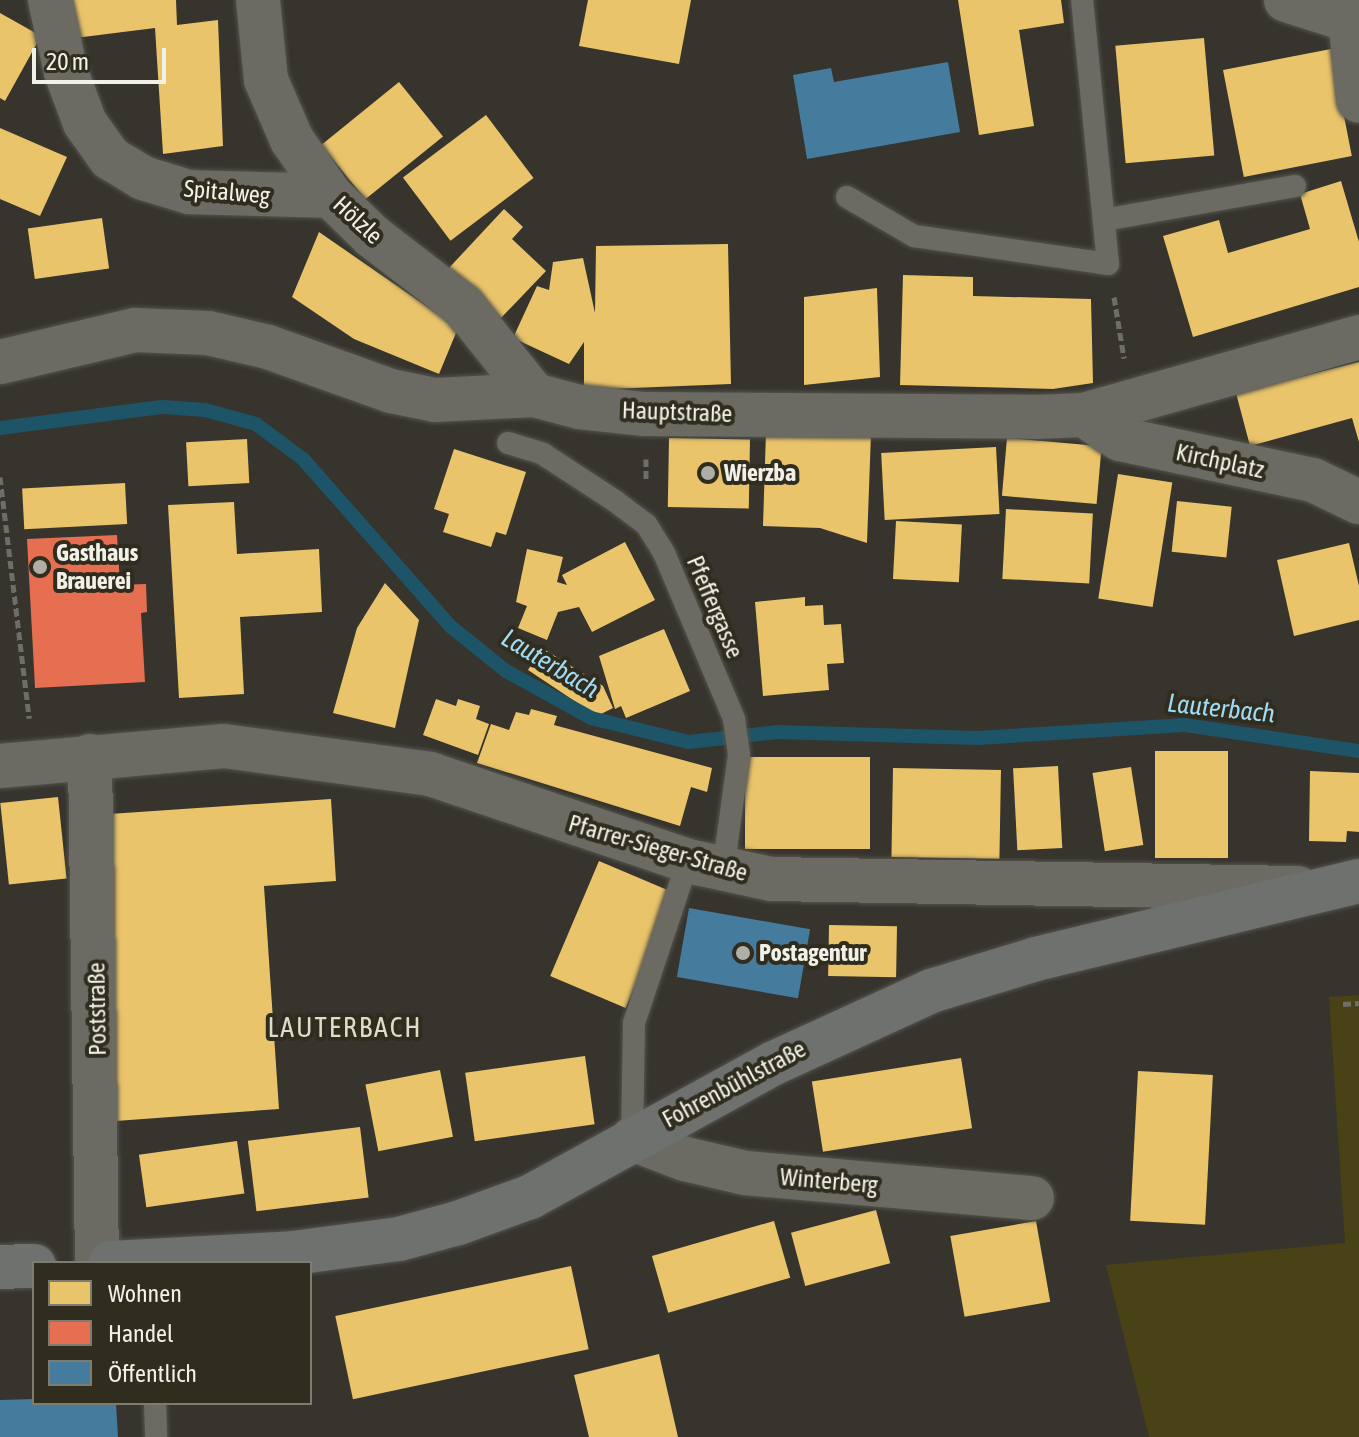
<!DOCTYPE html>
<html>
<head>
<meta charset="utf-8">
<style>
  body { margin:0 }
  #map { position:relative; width:1359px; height:1437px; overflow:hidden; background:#36342d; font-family:"Asap Condensed",sans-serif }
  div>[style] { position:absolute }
  .green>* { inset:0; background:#494217 }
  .homes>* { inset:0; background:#e9c46a; transform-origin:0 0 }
  .shops>* { inset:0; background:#e76f51 }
  .public>* { inset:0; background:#457b9d; transform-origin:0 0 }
  .stream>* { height:14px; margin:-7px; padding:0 7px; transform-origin:7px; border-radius:7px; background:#1e5468 }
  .path>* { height:5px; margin-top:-2.5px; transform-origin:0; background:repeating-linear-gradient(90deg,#6e6d68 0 8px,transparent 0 12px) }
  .roads { filter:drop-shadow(0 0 2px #54534c) drop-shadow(0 0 2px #54534c) }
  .service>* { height:22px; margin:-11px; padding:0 11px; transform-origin:11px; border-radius:11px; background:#6b6a63 }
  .minor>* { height:44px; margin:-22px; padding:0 22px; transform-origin:22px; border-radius:22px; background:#6b6a63 }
  .tertiary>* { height:44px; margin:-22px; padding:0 22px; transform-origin:22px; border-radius:22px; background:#6b6a63 }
  .secondary>* { height:44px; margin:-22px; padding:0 22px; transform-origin:22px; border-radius:22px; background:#6e716e }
  .dots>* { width:22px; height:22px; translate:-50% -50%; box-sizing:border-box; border:4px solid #302d1f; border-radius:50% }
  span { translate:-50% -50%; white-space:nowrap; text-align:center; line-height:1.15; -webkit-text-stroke:8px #302d1f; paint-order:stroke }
  .street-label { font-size:24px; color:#f2f1e8 }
  .poi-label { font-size:24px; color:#f2f1e8; font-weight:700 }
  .left { translate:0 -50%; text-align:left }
  .water-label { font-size:26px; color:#a0dbf6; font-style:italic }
  .quarter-label { font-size:28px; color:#dfdcca; letter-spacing:2px }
  .legend { position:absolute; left:32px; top:1261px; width:280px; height:144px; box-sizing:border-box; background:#302d1f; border:2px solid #7e7b6f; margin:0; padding:10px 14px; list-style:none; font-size:24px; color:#f2f1e8 }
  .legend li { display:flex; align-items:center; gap:16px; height:40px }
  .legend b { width:40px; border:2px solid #7e7b6f }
  .scale { position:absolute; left:32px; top:48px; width:134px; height:36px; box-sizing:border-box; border:4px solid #f2f1e8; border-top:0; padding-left:10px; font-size:24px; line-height:28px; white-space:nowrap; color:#f2f1e8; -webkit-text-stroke:6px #302d1f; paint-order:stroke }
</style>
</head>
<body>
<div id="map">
  <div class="green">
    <div style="clip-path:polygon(1359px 995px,1359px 1437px,1149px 1437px,1106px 1265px,1345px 1243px,1329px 997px)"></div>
  </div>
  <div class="homes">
    <div style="clip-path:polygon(72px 0,176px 0,177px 25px,218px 20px,223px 146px,163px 154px,155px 28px,75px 38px)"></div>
    <div style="clip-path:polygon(588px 0,691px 0,679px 64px,579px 46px)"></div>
    <div style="clip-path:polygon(958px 0,1061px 0,1064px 23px,1019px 30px,1034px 126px,979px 135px)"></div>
    <div style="clip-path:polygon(0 13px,41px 36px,5px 101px,0 98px)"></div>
    <div style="left:1204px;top:38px;width:118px;height:89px;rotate:85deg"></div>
    <div style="left:1331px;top:49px;width:109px;height:110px;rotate:79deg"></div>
    <div style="left:399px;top:82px;width:70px;height:100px;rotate:51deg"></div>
    <div style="left:486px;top:115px;width:79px;height:104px;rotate:53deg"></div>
    <div style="clip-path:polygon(0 128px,67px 157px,40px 216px,0 199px)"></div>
    <div style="clip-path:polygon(1341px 181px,1359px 242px,1359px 287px,1193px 337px,1163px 236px,1219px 220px,1228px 253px,1310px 229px,1300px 194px)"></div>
    <div style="clip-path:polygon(504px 209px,523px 227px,512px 239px,546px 271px,501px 318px,448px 269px)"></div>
    <div style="left:102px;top:218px;width:51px;height:75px;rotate:82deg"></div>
    <div style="clip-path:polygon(319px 232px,458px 328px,439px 374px,354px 339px,292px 297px)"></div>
    <div style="clip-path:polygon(728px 244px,731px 384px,584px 390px,584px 342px,569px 364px,513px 338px,537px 286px,549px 290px,553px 262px,583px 258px,595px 313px,596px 246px)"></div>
    <div style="clip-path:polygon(903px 275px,973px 277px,973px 296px,1091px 299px,1093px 383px,1053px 389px,900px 385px)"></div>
    <div style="clip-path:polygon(877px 288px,880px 377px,804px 385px,804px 297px)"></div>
    <div style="clip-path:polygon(1359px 362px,1359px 442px,1352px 418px,1250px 446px,1236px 393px)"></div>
    <div style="clip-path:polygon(766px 431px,871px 434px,867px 543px,820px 528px,763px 526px)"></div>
    <div style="left:669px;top:438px;width:81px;height:69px;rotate:1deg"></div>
    <div style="left:1007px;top:438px;width:95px;height:58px;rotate:5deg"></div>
    <div style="left:247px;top:439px;width:44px;height:61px;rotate:87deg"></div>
    <div style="left:996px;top:447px;width:67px;height:115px;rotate:87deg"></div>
    <div style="clip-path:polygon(454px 449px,526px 472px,506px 535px,496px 532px,491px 547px,443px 532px,449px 514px,434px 509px)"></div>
    <div style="left:1118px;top:474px;width:55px;height:126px;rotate:9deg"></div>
    <div style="left:125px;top:483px;width:41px;height:103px;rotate:87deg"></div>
    <div style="left:1177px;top:501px;width:55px;height:51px;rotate:6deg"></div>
    <div style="clip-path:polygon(234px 502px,237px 554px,319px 549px,322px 612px,240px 617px,244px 694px,179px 698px,168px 505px)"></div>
    <div style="left:1006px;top:509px;width:87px;height:70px;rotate:3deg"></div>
    <div style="left:896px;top:521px;width:66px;height:58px;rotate:3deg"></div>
    <div style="clip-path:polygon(625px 542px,655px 600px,592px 632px,579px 607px,558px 612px,547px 640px,518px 628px,527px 606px,516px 602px,527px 549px,563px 557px,557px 582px,567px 585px,562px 575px)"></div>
    <div style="clip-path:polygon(1349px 543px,1359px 586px,1359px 620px,1294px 636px,1277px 560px)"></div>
    <div style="clip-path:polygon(385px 583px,419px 620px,395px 728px,333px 713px,357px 628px)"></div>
    <div style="clip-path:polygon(805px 597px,805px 606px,823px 605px,824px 625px,841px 624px,844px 663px,827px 664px,829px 690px,763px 696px,755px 602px)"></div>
    <div style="clip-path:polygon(664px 629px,690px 691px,626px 718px,621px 706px,615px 709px,599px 656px)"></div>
    <div style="clip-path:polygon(542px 648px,603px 686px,613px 708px,597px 716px,528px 670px)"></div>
    <div style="clip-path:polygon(436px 699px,456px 706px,458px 699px,480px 706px,476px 719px,489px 724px,478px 755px,423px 735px)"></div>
    <div style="clip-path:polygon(531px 709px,557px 716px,554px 725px,712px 768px,707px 792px,691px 787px,680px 826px,477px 763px,491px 724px,509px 730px,516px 712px,529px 715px)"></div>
    <div style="left:1155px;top:751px;width:73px;height:107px"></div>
    <div style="left:745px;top:757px;width:125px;height:92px"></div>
    <div style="left:1058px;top:766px;width:82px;height:45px;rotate:87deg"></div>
    <div style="left:1131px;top:767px;width:79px;height:39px;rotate:81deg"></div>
    <div style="left:893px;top:768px;width:108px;height:89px;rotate:1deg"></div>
    <div style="clip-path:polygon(1310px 771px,1359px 773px,1359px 832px,1347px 831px,1346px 842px,1309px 841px)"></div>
    <div style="left:58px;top:797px;width:82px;height:58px;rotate:84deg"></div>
    <div style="clip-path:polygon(331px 799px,336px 881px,264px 886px,279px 1109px,116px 1121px,95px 815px)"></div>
    <div style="left:599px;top:861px;width:82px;height:125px;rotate:23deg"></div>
    <div style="left:829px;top:925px;width:68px;height:51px;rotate:1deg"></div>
    <div style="left:585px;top:1056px;width:69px;height:121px;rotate:82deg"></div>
    <div style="left:961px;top:1058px;width:71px;height:151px;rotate:81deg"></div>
    <div style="left:440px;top:1070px;width:68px;height:76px;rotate:79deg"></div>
    <div style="left:1138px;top:1071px;width:75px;height:150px;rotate:3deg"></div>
    <div style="left:360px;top:1127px;width:71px;height:113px;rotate:83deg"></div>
    <div style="left:237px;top:1141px;width:53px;height:99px;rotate:82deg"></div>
    <div style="left:876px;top:1210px;width:55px;height:88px;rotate:75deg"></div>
    <div style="left:774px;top:1221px;width:59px;height:127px;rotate:74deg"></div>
    <div style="left:1036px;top:1221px;width:82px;height:87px;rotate:80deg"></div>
    <div style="left:571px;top:1266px;width:85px;height:241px;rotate:78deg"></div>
    <div style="clip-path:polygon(659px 1354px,678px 1437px,589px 1437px,574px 1375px)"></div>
  </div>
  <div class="shops">
    <div style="clip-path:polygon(117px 535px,120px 585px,146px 584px,147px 612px,141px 613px,145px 682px,35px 688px,27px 539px)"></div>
  </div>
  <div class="public">
    <div style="clip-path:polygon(948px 62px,960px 132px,807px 159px,793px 75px,831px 68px,834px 82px)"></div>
    <div style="left:689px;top:908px;width:123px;height:70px;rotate:10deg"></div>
    <div style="clip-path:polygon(34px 1399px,34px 1403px,116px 1403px,118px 1437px,0 1437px,0 1400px)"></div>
  </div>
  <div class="stream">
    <div style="left:0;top:428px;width:163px;rotate:-7.4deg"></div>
    <div style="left:162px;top:407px;width:43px;rotate:4deg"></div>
    <div style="left:205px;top:410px;width:53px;rotate:15.4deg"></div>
    <div style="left:256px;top:424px;width:59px;rotate:36.7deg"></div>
    <div style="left:303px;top:459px;width:222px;rotate:48.6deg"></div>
    <div style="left:450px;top:626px;width:72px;rotate:38.8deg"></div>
    <div style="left:506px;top:671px;width:97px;rotate:28.9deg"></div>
    <div style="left:591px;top:718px;width:101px;rotate:13.8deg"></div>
    <div style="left:689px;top:742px;width:89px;rotate:-6.5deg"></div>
    <div style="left:777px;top:732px;width:201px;rotate:1.7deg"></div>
    <div style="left:978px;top:738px;width:207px;rotate:-3.6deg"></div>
    <div style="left:1185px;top:725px;width:176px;rotate:8.5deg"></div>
  </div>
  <div class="path">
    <div style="left:1114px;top:297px;width:62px;rotate:80.7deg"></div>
    <div style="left:646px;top:459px;width:22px;rotate:90deg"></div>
    <div style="left:0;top:477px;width:243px;rotate:83.1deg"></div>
    <div style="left:1343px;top:1004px;width:16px;rotate:-4deg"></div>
  </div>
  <div class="roads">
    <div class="service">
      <div style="left:847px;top:197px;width:78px;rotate:30.2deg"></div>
      <div style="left:914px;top:236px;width:196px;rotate:8.2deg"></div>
      <div style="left:1108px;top:264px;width:265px;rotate:-95.6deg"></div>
      <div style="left:1104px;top:220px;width:194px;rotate:-10.1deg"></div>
      <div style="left:508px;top:443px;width:37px;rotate:17deg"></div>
      <div style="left:543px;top:454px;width:86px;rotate:33.1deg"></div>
      <div style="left:615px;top:501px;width:39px;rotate:37deg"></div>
      <div style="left:646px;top:524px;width:34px;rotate:58deg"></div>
      <div style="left:664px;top:553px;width:180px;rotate:67.1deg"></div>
      <div style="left:734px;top:719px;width:36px;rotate:82deg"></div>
      <div style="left:739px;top:755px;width:117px;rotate:97.9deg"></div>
      <div style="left:632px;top:1139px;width:116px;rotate:-89deg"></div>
      <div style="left:634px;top:1023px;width:171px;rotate:-71.6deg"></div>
      <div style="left:155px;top:1403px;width:34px;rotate:88deg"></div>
    </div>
    <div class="minor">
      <div style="left:50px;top:0;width:74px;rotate:77.5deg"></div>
      <div style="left:66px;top:72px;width:54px;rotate:69.6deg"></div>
      <div style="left:85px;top:123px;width:43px;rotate:54.5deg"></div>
      <div style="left:110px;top:158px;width:39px;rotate:31deg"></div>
      <div style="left:143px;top:178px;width:48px;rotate:16.9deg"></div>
      <div style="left:189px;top:192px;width:142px;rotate:1.6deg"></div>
      <div style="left:258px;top:0;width:80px;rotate:84.3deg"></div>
      <div style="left:266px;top:80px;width:65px;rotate:66.6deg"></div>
      <div style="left:292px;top:140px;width:68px;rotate:55.1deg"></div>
      <div style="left:331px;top:196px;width:57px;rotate:44.3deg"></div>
      <div style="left:372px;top:236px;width:115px;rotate:37.6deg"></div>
      <div style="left:463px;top:306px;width:114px;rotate:51.4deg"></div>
      <div style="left:1350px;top:20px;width:81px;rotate:83.7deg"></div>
      <div style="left:0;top:362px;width:139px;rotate:-13.3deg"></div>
      <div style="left:135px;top:330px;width:73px;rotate:2.4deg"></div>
      <div style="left:208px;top:333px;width:62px;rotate:13.1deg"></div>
      <div style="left:268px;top:347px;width:131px;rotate:19.7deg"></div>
      <div style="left:391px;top:391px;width:45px;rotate:11.6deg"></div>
      <div style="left:435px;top:400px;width:99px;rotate:-2.9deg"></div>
      <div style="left:534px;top:395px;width:47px;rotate:14.9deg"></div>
      <div style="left:579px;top:407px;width:66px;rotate:6.1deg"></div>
      <div style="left:645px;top:414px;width:390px;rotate:0.4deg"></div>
      <div style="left:1035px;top:417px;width:49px;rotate:-2.3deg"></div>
      <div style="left:1084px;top:415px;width:286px;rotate:-15.8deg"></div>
      <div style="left:1084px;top:415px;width:43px;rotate:33.7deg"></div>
      <div style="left:1120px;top:439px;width:197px;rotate:12deg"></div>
      <div style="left:1313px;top:480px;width:51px;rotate:25.6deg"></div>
      <div style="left:90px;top:756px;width:507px;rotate:89.21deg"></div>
      <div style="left:0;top:766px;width:225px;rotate:-5.1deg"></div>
      <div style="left:224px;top:746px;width:208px;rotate:7.7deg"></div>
      <div style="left:430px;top:774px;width:272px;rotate:18.6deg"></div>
      <div style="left:688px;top:861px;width:85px;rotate:12.2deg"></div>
      <div style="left:771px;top:879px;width:527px;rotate:0.98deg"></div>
      <div style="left:632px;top:1139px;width:57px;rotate:20.7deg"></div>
      <div style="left:685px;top:1159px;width:62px;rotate:13.1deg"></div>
      <div style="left:745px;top:1173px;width:288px;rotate:5deg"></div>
    </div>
    <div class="tertiary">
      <div style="left:1286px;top:0;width:77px;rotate:17.5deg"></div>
    </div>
    <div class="secondary">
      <div style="left:111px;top:1263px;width:182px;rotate:-3.1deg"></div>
      <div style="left:293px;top:1253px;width:107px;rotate:-7.5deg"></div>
      <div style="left:399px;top:1239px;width:61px;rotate:-15.2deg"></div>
      <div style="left:458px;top:1223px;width:77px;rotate:-19.9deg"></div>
      <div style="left:530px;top:1197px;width:278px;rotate:-28.8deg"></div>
      <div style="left:774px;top:1063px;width:173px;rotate:-24.6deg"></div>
      <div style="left:931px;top:991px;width:110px;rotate:-16.9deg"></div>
      <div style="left:1036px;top:959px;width:332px;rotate:-13.6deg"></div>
      <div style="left:0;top:1267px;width:34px;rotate:-2deg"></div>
    </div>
  </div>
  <div class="dots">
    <div style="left:708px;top:473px;background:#b0afa7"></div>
    <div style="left:40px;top:567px;background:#b0afa7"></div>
    <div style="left:743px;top:953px;background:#b0afa7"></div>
  </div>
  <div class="street-label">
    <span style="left:227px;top:192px;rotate:5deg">Spitalweg</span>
    <span style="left:358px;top:220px;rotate:43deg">Hölzle</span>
    <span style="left:677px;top:412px;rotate:2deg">Hauptstraße</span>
    <span style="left:1220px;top:461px;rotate:12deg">Kirchplatz</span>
    <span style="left:715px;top:607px;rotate:67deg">Pfeffergasse</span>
    <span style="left:658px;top:848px;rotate:16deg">Pfarrer-Sieger-Straße</span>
    <span style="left:97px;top:1009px;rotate:-91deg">Poststraße</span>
    <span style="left:734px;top:1084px;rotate:-28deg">Fohrenbühlstraße</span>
    <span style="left:829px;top:1181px;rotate:5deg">Winterberg</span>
  </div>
  <div class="poi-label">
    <span class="left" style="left:724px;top:473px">Wierzba</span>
    <span class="left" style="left:56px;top:567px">Gasthaus<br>Brauerei</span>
    <span class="left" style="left:759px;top:953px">Postagentur</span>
  </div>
  <div class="water-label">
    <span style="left:550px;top:664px;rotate:31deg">Lauterbach</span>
    <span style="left:1221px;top:709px;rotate:6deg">Lauterbach</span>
  </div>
  <div class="quarter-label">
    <span style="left:345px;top:1027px">LAUTERBACH</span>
  </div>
  <ul class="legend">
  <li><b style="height:22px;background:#e9c46a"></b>Wohnen</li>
  <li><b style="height:22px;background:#e76f51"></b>Handel</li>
  <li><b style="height:22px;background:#457b9d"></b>Öffentlich</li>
  </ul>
  <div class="scale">20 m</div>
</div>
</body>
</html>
